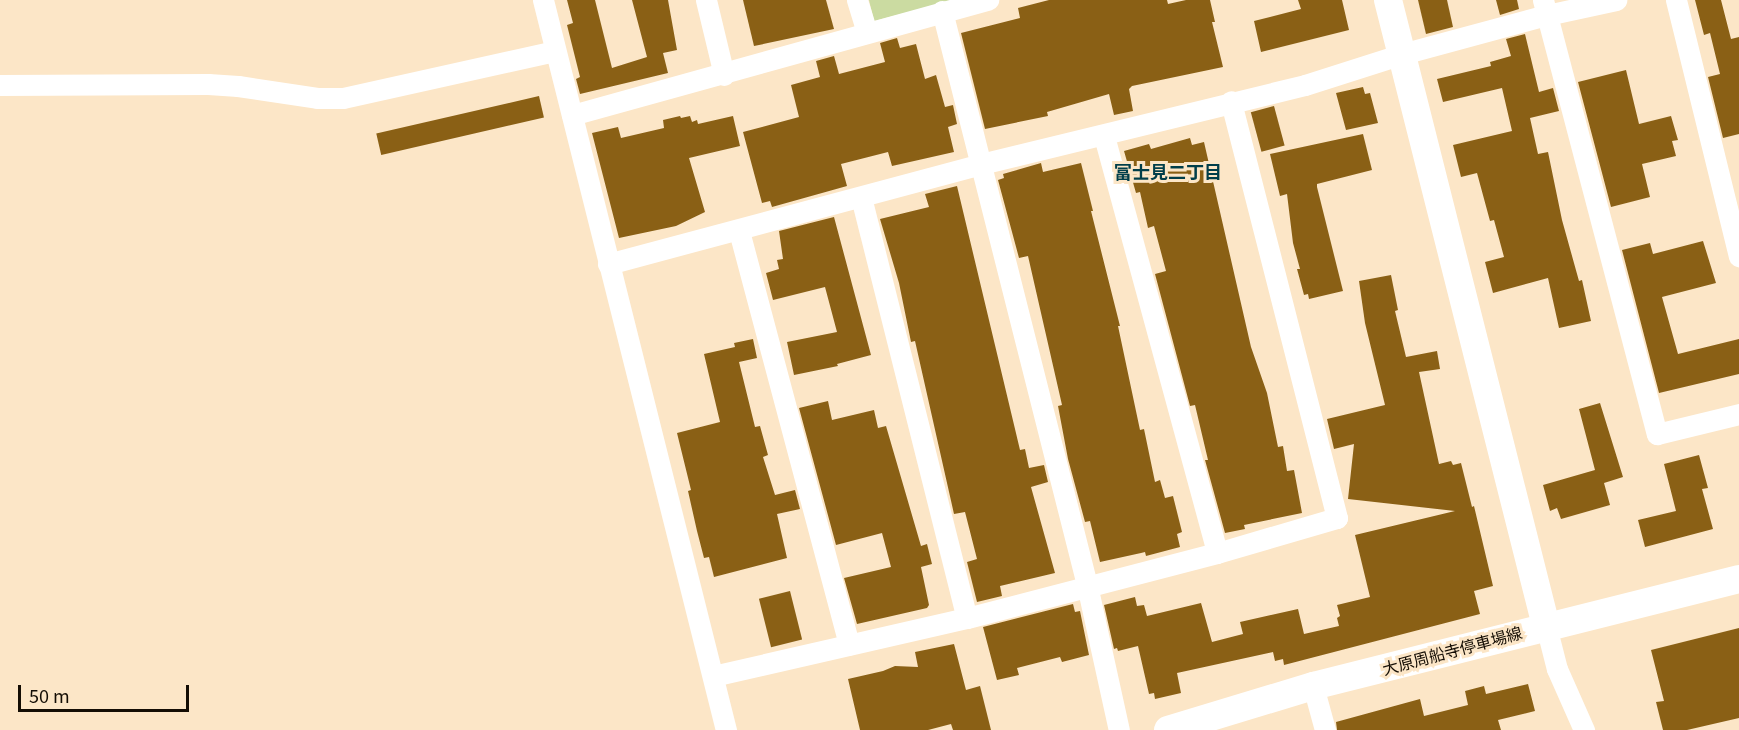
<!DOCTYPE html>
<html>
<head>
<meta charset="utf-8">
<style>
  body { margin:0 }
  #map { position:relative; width:1739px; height:730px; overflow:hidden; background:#fce6c7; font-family:Georgia,"Noto Sans JP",serif }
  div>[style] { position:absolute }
  .green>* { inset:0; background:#cbdba1 }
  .building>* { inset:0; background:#8a6015; transform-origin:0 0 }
  .street>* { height:21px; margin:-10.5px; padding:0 10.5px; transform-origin:10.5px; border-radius:10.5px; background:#fff }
  .secondary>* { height:28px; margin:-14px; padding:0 14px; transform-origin:14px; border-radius:14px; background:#fff }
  span { translate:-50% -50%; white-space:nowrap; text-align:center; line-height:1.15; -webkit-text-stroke:6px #fce6c7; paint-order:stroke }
  .street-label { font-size:16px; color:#140d04 }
  .neighbourhood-label { font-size:18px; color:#003e4a; font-weight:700 }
  .scale { position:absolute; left:18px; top:685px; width:171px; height:27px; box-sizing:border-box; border:3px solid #140d04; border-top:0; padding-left:8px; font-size:18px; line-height:21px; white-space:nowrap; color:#140d04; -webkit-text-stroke:4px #fce6c7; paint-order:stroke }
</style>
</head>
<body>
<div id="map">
  <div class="green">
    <div style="clip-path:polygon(869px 0,956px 0,874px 21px)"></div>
  </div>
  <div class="building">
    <div style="clip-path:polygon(567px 0,595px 0,612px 68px,647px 57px,632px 0,668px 0,677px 50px,663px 53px,668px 73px,580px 94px,576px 79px,580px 77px,567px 25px,573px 23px)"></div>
    <div style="clip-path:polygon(743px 0,826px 0,834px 29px,754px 46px)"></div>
    <div style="clip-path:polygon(1049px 0,1167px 0,1168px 4px,1186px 0,1210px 0,1215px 22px,1212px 22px,1223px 67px,1132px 86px,1129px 89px,1133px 111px,1114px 115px,1109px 94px,1047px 112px,1048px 116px,985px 129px,961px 33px,1020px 18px,1018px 8px)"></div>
    <div style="clip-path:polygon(1298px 0,1342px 0,1349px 30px,1261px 52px,1254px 21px,1301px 9px)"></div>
    <div style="clip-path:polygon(1418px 0,1447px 0,1453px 27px,1426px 34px)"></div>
    <div style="clip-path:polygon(1496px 0,1517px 0,1519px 9px,1500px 15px)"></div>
    <div style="clip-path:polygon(1695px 0,1721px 0,1731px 39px,1739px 37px,1739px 134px,1723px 138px,1708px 77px,1720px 74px,1710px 33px,1704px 35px)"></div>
    <div style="clip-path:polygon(1525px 34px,1539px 92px,1553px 88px,1559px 111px,1530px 118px,1538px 154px,1548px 152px,1562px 220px,1579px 281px,1582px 280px,1591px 321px,1559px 328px,1548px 278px,1493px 293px,1485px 262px,1504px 257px,1494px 220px,1490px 221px,1477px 173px,1461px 177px,1453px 145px,1512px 131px,1502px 88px,1443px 102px,1437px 79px,1491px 66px,1490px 62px,1511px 56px,1506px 39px)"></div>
    <div style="clip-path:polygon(897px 38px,900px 48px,916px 44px,925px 79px,936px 75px,945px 107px,953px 105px,957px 124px,948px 127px,954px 152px,892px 166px,888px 152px,841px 164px,847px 186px,772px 207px,770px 201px,762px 203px,743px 132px,799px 117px,791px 85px,820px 77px,816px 61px,834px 56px,839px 74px,885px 62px,880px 43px)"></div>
    <div style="clip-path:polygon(1626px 70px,1639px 124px,1671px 116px,1678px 140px,1672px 141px,1676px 156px,1642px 164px,1650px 197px,1611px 207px,1578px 82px)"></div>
    <div style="clip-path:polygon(1363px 87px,1365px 94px,1370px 93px,1378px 123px,1346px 130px,1336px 93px)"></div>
    <div style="left:539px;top:96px;width:22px;height:167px;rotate:77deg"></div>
    <div style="left:1274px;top:106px;width:41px;height:24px;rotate:75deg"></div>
    <div style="clip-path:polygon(680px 116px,681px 118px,690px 116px,692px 122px,697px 120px,698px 124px,733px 116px,740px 146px,689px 158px,705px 212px,676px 226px,619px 238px,592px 133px,618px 127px,621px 138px,664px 128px,663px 120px)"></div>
    <div style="clip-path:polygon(1363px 134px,1372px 170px,1317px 184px,1317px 187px,1343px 291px,1309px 299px,1308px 294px,1304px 295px,1297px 269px,1300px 269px,1293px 243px,1287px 194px,1280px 196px,1270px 154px)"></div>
    <div style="clip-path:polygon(1190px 138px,1192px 145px,1204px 142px,1251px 347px,1267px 393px,1278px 447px,1283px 446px,1287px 471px,1294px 470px,1302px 513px,1244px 525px,1245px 529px,1225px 533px,1205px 460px,1208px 460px,1195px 405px,1190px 406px,1155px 274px,1166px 271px,1154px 226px,1148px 228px,1140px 192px,1136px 193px,1124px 151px,1149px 144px,1151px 149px)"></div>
    <div style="clip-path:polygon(1041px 163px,1043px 172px,1081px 163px,1093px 211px,1091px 211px,1120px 326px,1118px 326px,1140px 430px,1144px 429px,1155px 482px,1160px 480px,1165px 498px,1173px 496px,1182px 532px,1177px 534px,1180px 547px,1146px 556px,1145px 552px,1141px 553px,1100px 562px,1090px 521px,1085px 522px,1068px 459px,1058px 406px,1062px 405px,1028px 256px,1019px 258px,998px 180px,1004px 178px,1003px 174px)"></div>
    <div style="clip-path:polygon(957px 186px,1020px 450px,1025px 449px,1029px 468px,1044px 465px,1048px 482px,1031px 487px,1055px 573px,1000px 586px,1002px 596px,977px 602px,967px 562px,977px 559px,965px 512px,954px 514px,915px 341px,911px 342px,899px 283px,880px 219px,929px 207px,925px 194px)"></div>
    <div style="clip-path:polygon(834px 217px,871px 355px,837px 364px,838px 366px,794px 375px,787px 342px,837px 332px,825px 287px,773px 300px,766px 273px,779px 269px,777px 260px,783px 259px,779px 231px)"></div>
    <div style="clip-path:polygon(1703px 241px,1716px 283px,1662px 297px,1678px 354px,1739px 339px,1739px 374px,1659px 393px,1622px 250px,1650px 243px,1653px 254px)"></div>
    <div style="clip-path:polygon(1391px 275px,1398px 310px,1395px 311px,1406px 357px,1437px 351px,1440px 369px,1419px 372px,1439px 464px,1451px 461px,1453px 465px,1461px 463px,1472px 507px,1474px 506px,1493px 586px,1474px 591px,1480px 614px,1284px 665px,1283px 659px,1275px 661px,1273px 652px,1177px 673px,1181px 693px,1155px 699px,1154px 693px,1149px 694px,1138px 646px,1118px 651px,1117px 648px,1114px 649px,1104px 605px,1135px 597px,1137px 606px,1144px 605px,1147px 616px,1201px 603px,1212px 642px,1243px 634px,1240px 622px,1298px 609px,1304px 634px,1339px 626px,1337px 618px,1340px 616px,1337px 605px,1370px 597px,1355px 535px,1455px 511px,1348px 499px,1354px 444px,1334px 449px,1327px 419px,1385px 405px,1365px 323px,1359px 281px)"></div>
    <div style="clip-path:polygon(753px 339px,757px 358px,739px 362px,755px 427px,760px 426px,768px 455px,763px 457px,775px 495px,795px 490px,800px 509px,777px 514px,787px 558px,714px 577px,709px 557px,704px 558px,697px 531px,688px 491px,691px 490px,677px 433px,720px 422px,704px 354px,735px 347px,734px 343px)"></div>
    <div style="clip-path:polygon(828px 401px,832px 420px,874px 410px,878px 428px,886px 426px,921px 546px,927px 544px,932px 564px,921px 567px,929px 605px,927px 608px,857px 624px,844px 578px,891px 567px,882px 533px,836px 545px,799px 408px)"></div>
    <div style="clip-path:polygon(1600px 403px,1623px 477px,1604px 483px,1610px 505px,1561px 519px,1557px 508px,1550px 511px,1543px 485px,1595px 470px,1579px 409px)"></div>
    <div style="clip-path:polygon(1699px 455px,1708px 488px,1702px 489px,1713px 529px,1645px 547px,1638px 520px,1676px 511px,1664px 464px)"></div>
    <div style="left:790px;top:591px;width:50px;height:32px;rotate:76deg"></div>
    <div style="clip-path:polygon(1073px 604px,1075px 612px,1080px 611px,1089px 655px,1062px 662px,1060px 657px,1017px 668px,1019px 675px,997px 680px,983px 627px)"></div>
    <div style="clip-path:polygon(1739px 628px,1739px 718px,1687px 730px,1663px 730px,1656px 702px,1664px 701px,1651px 650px)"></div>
    <div style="clip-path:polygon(954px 644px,966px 690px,980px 686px,991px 730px,953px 730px,951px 724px,928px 730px,860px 730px,848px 679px,883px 671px,895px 666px,918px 667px,915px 652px)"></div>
    <div style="clip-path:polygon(1528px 684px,1535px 711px,1498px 720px,1501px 730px,1337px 730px,1336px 722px,1420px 699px,1424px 716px,1468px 705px,1465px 691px,1484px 686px,1486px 694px)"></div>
  </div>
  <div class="street">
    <div style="left:543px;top:0;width:753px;rotate:75.93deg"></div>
    <div style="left:706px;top:0;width:77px;rotate:76.5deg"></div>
    <div style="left:857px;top:0;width:34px;rotate:73deg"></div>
    <div style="left:1543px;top:0;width:449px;rotate:75.3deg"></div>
    <div style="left:1657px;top:434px;width:84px;rotate:-13.7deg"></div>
    <div style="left:1676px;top:0;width:264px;rotate:76.2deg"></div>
    <div style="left:942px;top:11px;width:592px;rotate:75.82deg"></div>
    <div style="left:1087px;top:585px;width:148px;rotate:77.6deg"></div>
    <div style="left:0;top:85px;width:208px;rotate:-0.3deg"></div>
    <div style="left:208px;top:84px;width:30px;rotate:4deg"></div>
    <div style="left:238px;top:86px;width:80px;rotate:8.6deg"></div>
    <div style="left:317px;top:98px;width:26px"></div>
    <div style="left:343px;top:98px;width:217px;rotate:-12.5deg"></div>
    <div style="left:572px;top:115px;width:432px;rotate:-15.5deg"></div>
    <div style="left:1104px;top:136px;width:432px;rotate:74.8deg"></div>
    <div style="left:861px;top:197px;width:434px;rotate:75.9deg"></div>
    <div style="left:739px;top:231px;width:428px;rotate:75.1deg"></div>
    <div style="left:608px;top:264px;width:386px;rotate:-15deg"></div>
    <div style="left:981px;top:164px;width:333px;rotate:-13.7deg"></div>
    <div style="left:1305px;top:85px;width:102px;rotate:-17.7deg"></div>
    <div style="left:1402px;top:54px;width:150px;rotate:-15.1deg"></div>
    <div style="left:1547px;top:15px;width:71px;rotate:-12.3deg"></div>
    <div style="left:1546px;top:626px;width:44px;rotate:75.7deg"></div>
    <div style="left:1557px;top:669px;width:67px;rotate:66.1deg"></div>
    <div style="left:713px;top:676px;width:261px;rotate:-12.9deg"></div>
    <div style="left:967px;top:618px;width:258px;rotate:-14.6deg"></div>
    <div style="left:1217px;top:553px;width:125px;rotate:-16.3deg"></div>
    <div style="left:1337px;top:518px;width:430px;rotate:-104.3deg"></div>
    <div style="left:1313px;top:686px;width:46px;rotate:74.7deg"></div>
  </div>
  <div class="secondary">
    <div style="left:1388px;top:0;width:646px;rotate:75.83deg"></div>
    <div style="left:1168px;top:730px;width:152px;rotate:-16.9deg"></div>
    <div style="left:1313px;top:686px;width:439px;rotate:-14.1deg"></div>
  </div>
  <div class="street-label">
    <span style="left:1452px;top:650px;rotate:-15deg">大原周船寺停車場線</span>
  </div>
  <div class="neighbourhood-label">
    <span style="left:1168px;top:171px">富士見二丁目</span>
  </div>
  <div class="scale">50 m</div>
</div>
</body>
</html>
